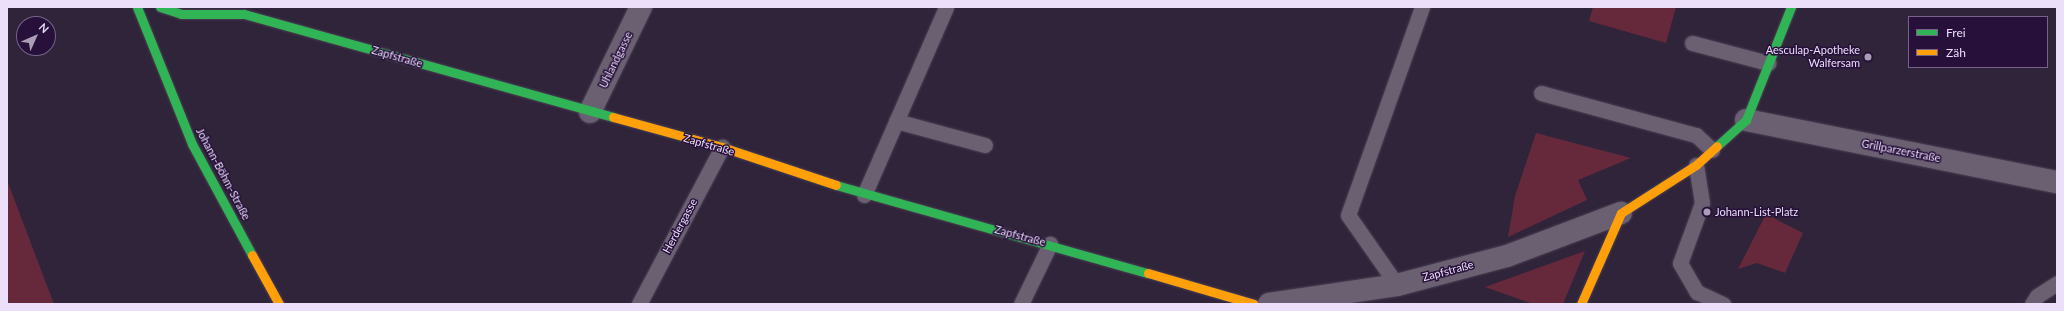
<!DOCTYPE html>
<html>
<head>
<meta charset="utf-8">
<style>
  body { margin:0 }
  #map { position:relative; width:2064px; height:311px; overflow:hidden; background:#30243a; font-family:Lato,sans-serif }
  div>[style] { position:absolute }
  .green>* { inset:0; background:#65293b }
  .roads { filter:drop-shadow(0 0 1px #4a4154) drop-shadow(0 0 1px #4a4154) }
  .lane>* { height:15px; margin:-7.5px; padding:0 7.5px; transform-origin:7.5px; border-radius:7.5px; background:#6a6072 }
  .street>* { height:22px; margin:-11px; padding:0 11px; transform-origin:11px; border-radius:11px; background:#6a6072 }
  .fast>* { height:9px; margin:-4.5px; padding:0 4.5px; transform-origin:4.5px; border-radius:4.5px; background:#30b455 }
  .slow>* { height:9px; margin:-4.5px; padding:0 4.5px; transform-origin:4.5px; border-radius:4.5px; background:#ff9f0a }
  .dots>* { width:11px; height:11px; translate:-50% -50%; box-sizing:border-box; border:2px solid #27103a; border-radius:50% }
  span { translate:-50% -50%; white-space:nowrap; text-align:center; line-height:1.15; -webkit-text-stroke:3px #27103a; paint-order:stroke }
  .poi-label { font-size:11px; color:#ecdffa }
  .right { translate:-100% -50%; text-align:right }
  .left { translate:0 -50%; text-align:left }
  .street-label { font-size:11px; color:#ecdffa }
  .frame { position:absolute; inset:0; border:8px solid #ecdffa; pointer-events:none }
  .legend { position:absolute; left:1908px; top:16px; width:140px; height:52px; box-sizing:border-box; background:#27103a; border:1px solid #766387; margin:0; padding:5px 7px; list-style:none; font-size:12px; color:#ecdffa }
  .legend li { display:flex; align-items:center; gap:8px; height:20px }
  .legend b { width:20px; border:1px solid #766387 }
  .north { position:absolute; left:16px; top:16px; width:40px; height:40px; box-sizing:border-box; background:#27103a; border:1px solid #766387; border-radius:50%; rotate:45deg; font-size:11px; font-weight:700; line-height:16px; text-align:center; color:#ecdffa }
  .north::after { content:''; display:block; margin:auto; width:14px; height:18px; background:#aa9eb7; clip-path:polygon(50% 0,100% 100%,50% 72%,0 100%) }
</style>
</head>
<body>
<div id="map">
  <div class="green">
    <div style="clip-path:polygon(1593px 7px,1676px 7px,1666px 43px,1589px 21px)"></div>
    <div style="clip-path:polygon(1536px 133px,1631px 158px,1578px 180px,1587px 200px,1508px 237px,1515px 196px)"></div>
    <div style="clip-path:polygon(7px 180px,46px 283px,54px 304px,7px 304px)"></div>
    <div style="clip-path:polygon(1766px 214px,1803px 233px,1785px 273px,1757px 263px,1738px 269px)"></div>
    <div style="clip-path:polygon(1585px 251px,1563px 304px,1533px 304px,1485px 287px)"></div>
  </div>
  <div class="roads">
    <div class="lane">
      <div style="left:1692px;top:43px;width:79px;rotate:14.7deg"></div>
      <div style="left:1541px;top:93px;width:161px;rotate:15.2deg"></div>
      <div style="left:1696px;top:135px;width:22px;rotate:43deg"></div>
      <div style="left:896px;top:121px;width:92px;rotate:15.1deg"></div>
      <div style="left:1696px;top:165px;width:38px;rotate:81deg"></div>
      <div style="left:1702px;top:203px;width:64px;rotate:110.1deg"></div>
      <div style="left:1680px;top:263px;width:34px;rotate:60deg"></div>
      <div style="left:1697px;top:292px;width:29px;rotate:25deg"></div>
      <div style="left:864px;top:195px;width:205px;rotate:-66.4deg"></div>
      <div style="left:1397px;top:285px;width:85px;rotate:-125deg"></div>
      <div style="left:1348px;top:215px;width:221px;rotate:-70.4deg"></div>
      <div style="left:639px;top:304px;width:178px;rotate:-62.1deg"></div>
      <div style="left:1021px;top:304px;width:67px;rotate:-64.2deg"></div>
      <div style="left:2032px;top:304px;width:9px;rotate:-58deg"></div>
      <div style="left:2037px;top:296px;width:24px;rotate:-33deg"></div>
    </div>
    <div class="street">
      <div style="left:590px;top:112px;width:117px;rotate:-64.1deg"></div>
      <div style="left:1746px;top:120px;width:317px;rotate:11.3deg"></div>
      <div style="left:1269px;top:304px;width:129px;rotate:-8.4deg"></div>
      <div style="left:1397px;top:285px;width:114px;rotate:-14.8deg"></div>
      <div style="left:1507px;top:256px;width:122px;rotate:-20.7deg"></div>
    </div>
    <div class="fast">
      <div style="left:137px;top:7px;width:148px;rotate:68.1deg"></div>
      <div style="left:192px;top:144px;width:126px;rotate:61.6deg"></div>
      <div style="left:160px;top:7px;width:22px;rotate:18deg"></div>
      <div style="left:181px;top:14px;width:63px"></div>
      <div style="left:244px;top:14px;width:383px;rotate:15.6deg"></div>
      <div style="left:1717px;top:146px;width:39px;rotate:-42deg"></div>
      <div style="left:1746px;top:120px;width:122px;rotate:-68.3deg"></div>
      <div style="left:836px;top:185px;width:324px;rotate:15.8deg"></div>
    </div>
    <div class="slow">
      <div style="left:613px;top:117px;width:113px;rotate:15.4deg"></div>
      <div style="left:722px;top:147px;width:120px;rotate:18.4deg"></div>
      <div style="left:252px;top:255px;width:56px;rotate:61.1deg"></div>
      <div style="left:1148px;top:273px;width:110px;rotate:16.3deg"></div>
      <div style="left:1581px;top:304px;width:99px;rotate:-66.3deg"></div>
      <div style="left:1621px;top:213px;width:89px;rotate:-32.6deg"></div>
      <div style="left:1696px;top:165px;width:28px;rotate:-42deg"></div>
    </div>
  </div>
  <div class="dots">
    <div style="left:1868px;top:57px;background:#aa9eb7"></div>
    <div style="left:1707px;top:212px;background:#aa9eb7"></div>
  </div>
  <div class="poi-label">
    <span class="right" style="left:1860px;top:57px">Aesculap-Apotheke<br>Walfersam</span>
    <span class="left" style="left:1715px;top:212px">Johann-List-Platz</span>
  </div>
  <div class="street-label">
    <span style="left:397px;top:57px;rotate:16deg">Zapfstraße</span>
    <span style="left:616px;top:60px;rotate:-64deg">Uhlandgasse</span>
    <span style="left:709px;top:145px;rotate:16deg">Zapfstraße</span>
    <span style="left:1901px;top:151px;rotate:11deg">Grillparzerstraße</span>
    <span style="left:223px;top:174px;rotate:62deg">Johann-Böhm-Straße</span>
    <span style="left:680px;top:226px;rotate:-62deg">Herdergasse</span>
    <span style="left:1020px;top:236px;rotate:15deg">Zapfstraße</span>
    <span style="left:1448px;top:271px;rotate:-15deg">Zapfstraße</span>
  </div>
  <div class="frame"></div>
  <ul class="legend">
  <li><b style="height:5px;background:#30b455"></b>Frei</li>
  <li><b style="height:5px;background:#ff9f0a"></b>Zäh</li>
  </ul>
  <div class="north">N</div>
</div>
</body>
</html>
